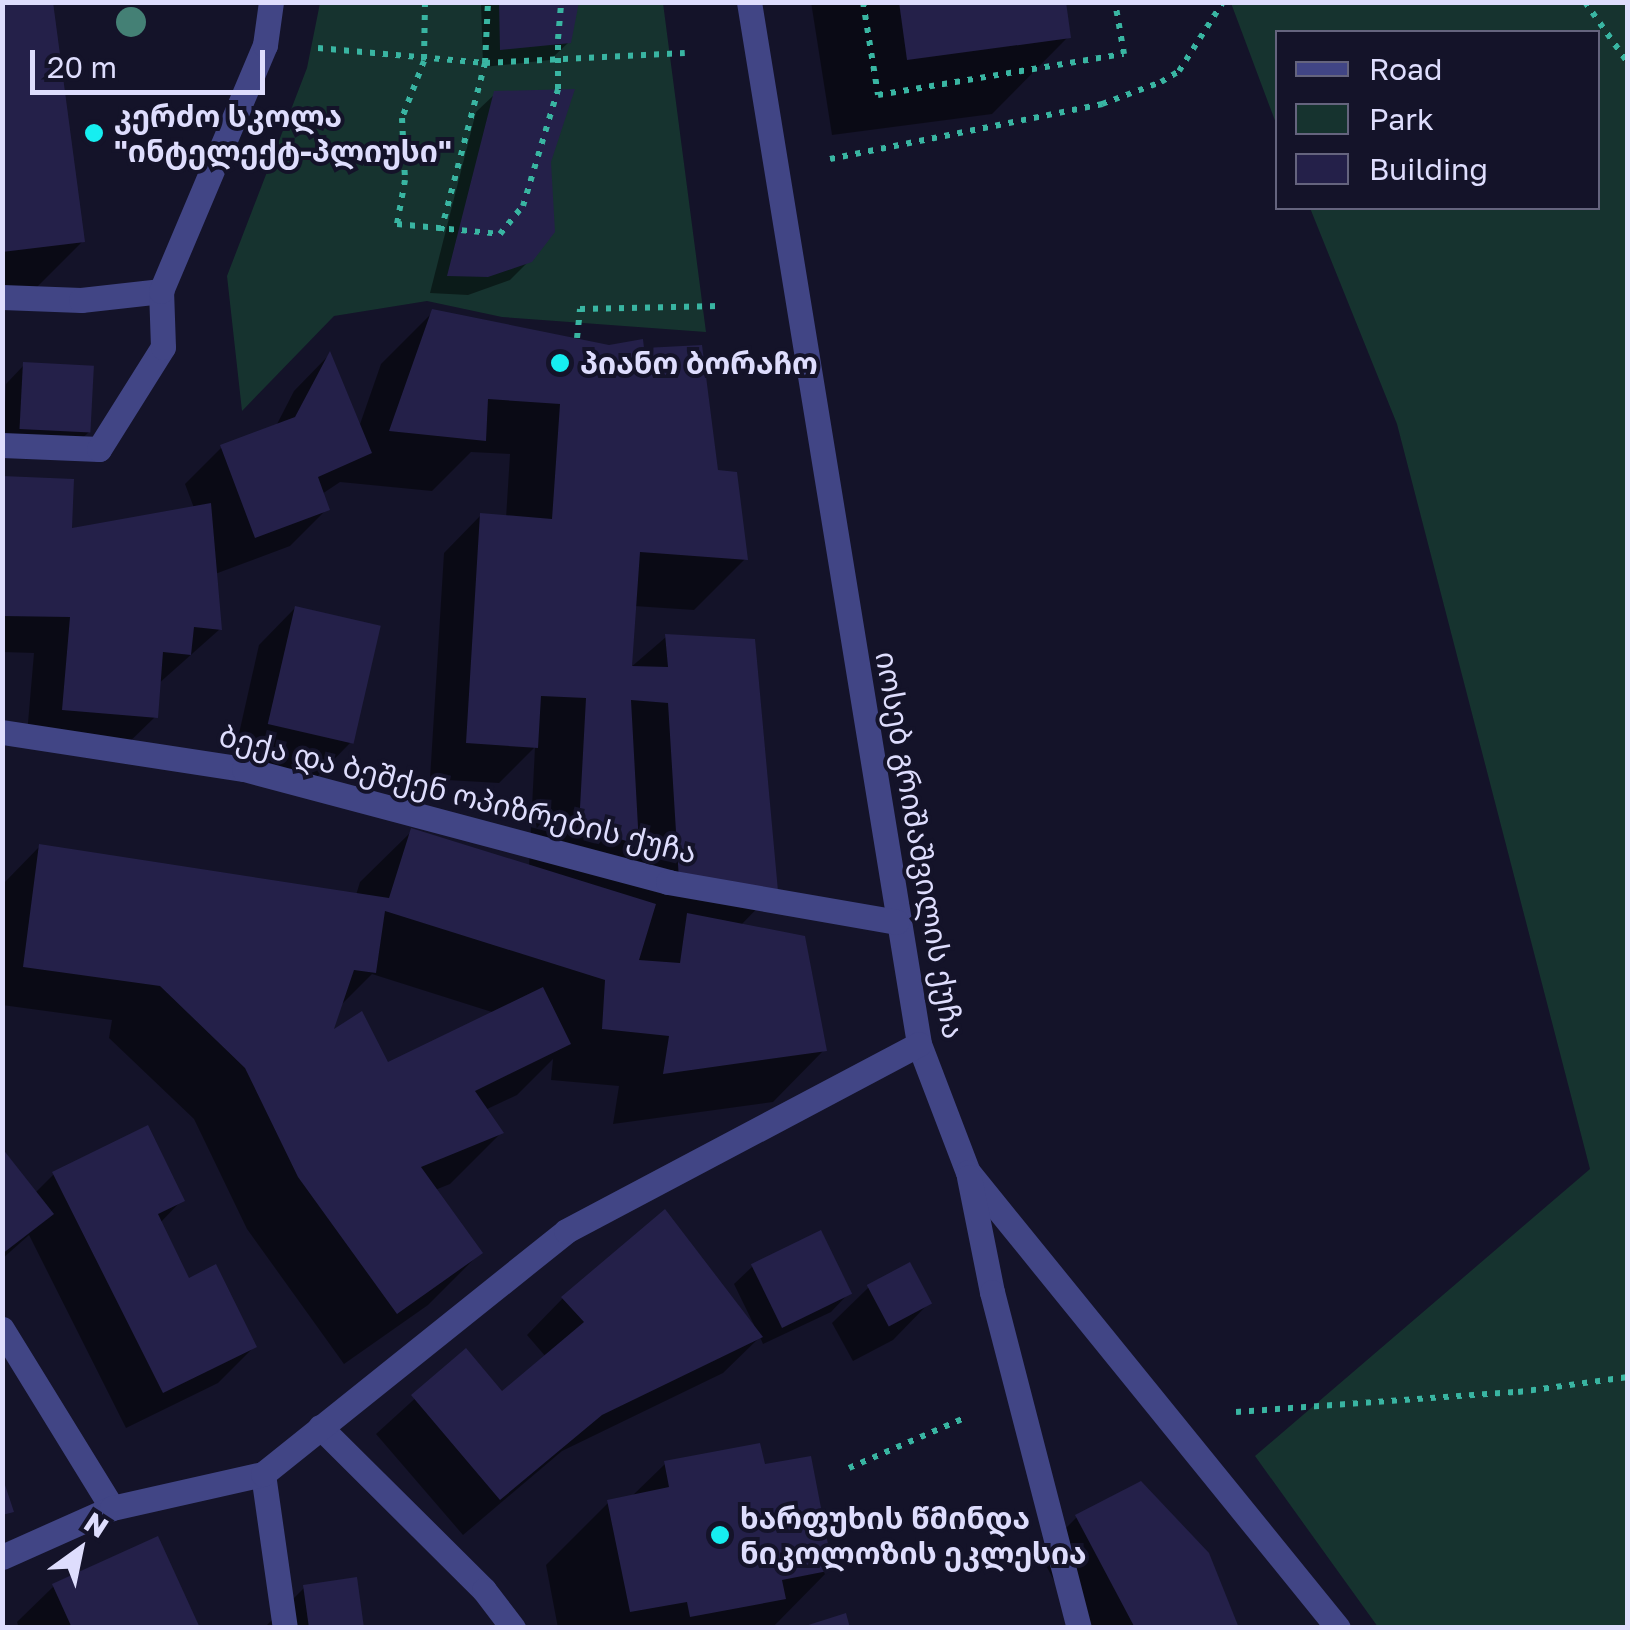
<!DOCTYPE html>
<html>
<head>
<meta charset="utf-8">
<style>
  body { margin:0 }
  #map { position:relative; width:1630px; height:1630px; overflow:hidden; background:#141329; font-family:"Golos Text","Noto Sans Georgian",sans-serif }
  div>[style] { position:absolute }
  .green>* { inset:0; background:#16332f }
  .shadow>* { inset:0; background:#0007 }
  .building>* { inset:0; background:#242049; transform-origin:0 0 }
  .path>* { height:6px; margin-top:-3px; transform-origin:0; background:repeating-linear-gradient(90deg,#39b5a2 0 5px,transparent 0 13px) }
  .minor>* { height:25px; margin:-12.5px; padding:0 12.5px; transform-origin:12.5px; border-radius:12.5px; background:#414585 }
  .path-bridge>* { height:6px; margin-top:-3px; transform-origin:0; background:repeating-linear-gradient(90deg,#39b5a2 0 5px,transparent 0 13px) }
  .trees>* { width:30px; height:30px; margin:-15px; border-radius:50%; background:#448075 }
  .dots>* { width:28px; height:28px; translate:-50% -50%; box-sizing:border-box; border:5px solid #141329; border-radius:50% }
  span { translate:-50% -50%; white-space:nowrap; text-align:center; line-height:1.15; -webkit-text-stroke:8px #141329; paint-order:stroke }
  .poi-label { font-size:30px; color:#deddfd; font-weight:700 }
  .left { translate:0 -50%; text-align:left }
  .street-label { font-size:30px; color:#deddfd }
  .frame { position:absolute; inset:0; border:5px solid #deddfd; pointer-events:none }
  .legend { position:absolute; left:1275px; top:30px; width:325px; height:180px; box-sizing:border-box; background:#141329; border:2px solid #65647e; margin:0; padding:12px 18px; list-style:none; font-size:30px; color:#deddfd }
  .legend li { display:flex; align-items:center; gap:20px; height:50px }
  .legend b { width:50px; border:2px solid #65647e }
  .north { position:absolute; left:30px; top:1500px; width:100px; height:100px; -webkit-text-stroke:8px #141329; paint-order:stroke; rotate:33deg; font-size:28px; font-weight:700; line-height:40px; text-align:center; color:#deddfd }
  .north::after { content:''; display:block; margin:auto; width:35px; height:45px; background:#deddfd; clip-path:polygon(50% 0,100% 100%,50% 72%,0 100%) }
  .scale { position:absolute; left:30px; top:50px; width:235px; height:45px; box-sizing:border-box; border:5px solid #deddfd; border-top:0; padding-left:12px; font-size:30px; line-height:35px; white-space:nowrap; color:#deddfd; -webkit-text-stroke:8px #141329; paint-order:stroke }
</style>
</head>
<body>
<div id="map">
  <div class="green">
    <div style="clip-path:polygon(320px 3px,663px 3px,706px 332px,502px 317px,427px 301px,334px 316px,242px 411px,227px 276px,307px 68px)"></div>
    <div style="clip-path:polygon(1231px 3px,1627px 3px,1627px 1627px,1378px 1627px,1255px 1456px,1590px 1169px,1397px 424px,1310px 208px,1598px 208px,1598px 32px,1278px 32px,1277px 126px)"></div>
  </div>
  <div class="shadow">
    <div style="clip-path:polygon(2px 2px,83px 241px,20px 304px,2px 306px)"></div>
    <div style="clip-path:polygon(481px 2px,575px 2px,569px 42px,550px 60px,483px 67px)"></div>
    <div style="clip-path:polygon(811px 2px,1063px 2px,1068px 37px,992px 114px,832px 135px)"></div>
    <div style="clip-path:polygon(495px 94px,548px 162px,530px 260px,510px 280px,468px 295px,430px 293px,476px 112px)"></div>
    <div style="clip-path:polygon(evenodd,433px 312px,641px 354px,700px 347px,716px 473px,745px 559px,694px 610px,634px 606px,630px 668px,666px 637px,775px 890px,740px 926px,824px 1050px,773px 1102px,613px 1124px,619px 1086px,551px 1080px,553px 1059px,517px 1095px,485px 1110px,501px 1133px,450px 1184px,435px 1190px,480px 1253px,428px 1305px,344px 1364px,247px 1229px,194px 1119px,109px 1038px,112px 1020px,2px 1005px,4px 883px,40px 846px,356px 895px,360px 882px,412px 831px,529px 867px,535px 747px,499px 783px,430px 779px,444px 553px,480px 516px,506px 518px,510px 454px,471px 452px,432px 491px,340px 482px,322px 494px,327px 509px,290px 546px,215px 574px,220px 629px,157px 685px,155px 717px,118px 753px,26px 746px,34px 653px,2px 652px,2px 479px,69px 531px,194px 508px,185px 484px,222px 447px,275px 428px,294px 391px,329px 355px,359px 427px,381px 364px,433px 312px,372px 974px,495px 1013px,386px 1065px,330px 1035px,339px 1007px,372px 974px)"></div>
    <div style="clip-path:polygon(24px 365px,89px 432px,70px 450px,3px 446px,6px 384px)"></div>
    <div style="clip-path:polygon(295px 608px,351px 742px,315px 779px,233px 760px,259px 645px)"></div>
    <div style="clip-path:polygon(2px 1152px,35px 1193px,54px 1174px,182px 1200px,160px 1223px,188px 1281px,254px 1347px,218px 1383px,126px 1428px,29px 1235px,2px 1259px)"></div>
    <div style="clip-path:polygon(753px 1266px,849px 1293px,831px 1312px,763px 1344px,760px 1337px,723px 1373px,562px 1451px,463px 1535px,376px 1434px,466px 1352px,502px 1394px,546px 1357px,527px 1335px,563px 1298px,754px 1325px,734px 1284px)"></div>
    <div style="clip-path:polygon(869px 1287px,929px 1303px,893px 1340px,853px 1361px,832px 1323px)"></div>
    <div style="clip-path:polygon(665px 1464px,763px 1467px,830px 1569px,772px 1628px,558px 1628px,546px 1565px,609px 1502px,631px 1497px)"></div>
    <div style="clip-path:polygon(1077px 1517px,1236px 1628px,1079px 1628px,1040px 1554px)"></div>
    <div style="clip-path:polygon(54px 1586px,197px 1628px,19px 1628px,17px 1622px)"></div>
    <div style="clip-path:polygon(304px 1588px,362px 1628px,264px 1628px)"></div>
  </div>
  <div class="building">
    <div style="clip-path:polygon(2px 2px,53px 2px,85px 242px,2px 252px)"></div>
    <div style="clip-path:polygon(499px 2px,579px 2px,571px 43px,500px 50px)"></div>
    <div style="clip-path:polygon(899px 2px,1066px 2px,1071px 38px,907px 60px)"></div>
    <div style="clip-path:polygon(575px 89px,551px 162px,555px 232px,532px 262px,488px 277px,447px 276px,494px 91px)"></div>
    <div style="clip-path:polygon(432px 309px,609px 345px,643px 339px,644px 348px,702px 345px,718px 470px,737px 472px,748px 560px,640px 552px,632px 666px,668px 667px,665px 634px,755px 639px,778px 891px,679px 880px,668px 703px,631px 700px,639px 845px,579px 826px,586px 698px,541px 696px,538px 748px,466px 743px,480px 513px,552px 519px,560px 404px,488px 399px,486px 441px,389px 431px)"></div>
    <div style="clip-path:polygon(330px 351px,372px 453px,318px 477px,330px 510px,255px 538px,220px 445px,295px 417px)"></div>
    <div style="left:23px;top:362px;width:71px;height:67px;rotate:3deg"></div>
    <div style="clip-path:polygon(2px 476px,74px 479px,72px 528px,211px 503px,222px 630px,194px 627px,191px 655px,163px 652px,158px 718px,62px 710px,70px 617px,2px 616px)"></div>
    <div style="left:295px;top:606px;width:88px;height:121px;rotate:13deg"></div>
    <div style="clip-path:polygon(411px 828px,656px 904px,639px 960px,680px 963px,687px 913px,805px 936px,827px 1051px,663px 1074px,669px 1036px,602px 1029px,605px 980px,385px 911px,376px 973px,354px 970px,334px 1029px,362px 1011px,388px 1062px,543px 987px,571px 1044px,475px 1091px,504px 1133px,421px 1167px,483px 1253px,397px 1314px,298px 1177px,245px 1068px,160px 986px,23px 967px,39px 844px,389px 898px)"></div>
    <div style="clip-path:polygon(148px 1125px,185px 1201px,158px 1214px,189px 1278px,216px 1264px,257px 1347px,163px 1393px,52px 1172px)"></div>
    <div style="clip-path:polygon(2px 1148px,54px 1214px,2px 1254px)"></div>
    <div style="clip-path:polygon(665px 1209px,763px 1337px,602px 1415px,500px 1500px,411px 1395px,466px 1348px,502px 1391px,584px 1322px,561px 1297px)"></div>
    <div style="left:821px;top:1230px;width:71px;height:78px;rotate:64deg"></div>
    <div style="left:910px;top:1262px;width:47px;height:49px;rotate:62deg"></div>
    <div style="clip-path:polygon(760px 1443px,765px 1464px,811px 1456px,833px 1570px,782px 1580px,786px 1599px,690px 1617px,687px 1602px,630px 1612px,607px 1500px,669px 1487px,664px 1461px)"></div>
    <div style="clip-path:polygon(2px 1476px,14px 1512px,2px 1515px)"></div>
    <div style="clip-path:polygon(1141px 1481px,1209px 1553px,1239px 1628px,1135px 1628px,1075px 1515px)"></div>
    <div style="clip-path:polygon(158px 1536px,200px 1628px,72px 1628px,52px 1584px)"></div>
    <div style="clip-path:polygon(357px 1577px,364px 1628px,309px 1628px,303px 1585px)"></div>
    <div style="clip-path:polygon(846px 1613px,850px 1628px,802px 1628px,802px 1627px)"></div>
  </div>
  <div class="path">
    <div style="left:425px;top:2px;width:59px;rotate:91deg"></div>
    <div style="left:424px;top:61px;width:61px;rotate:111.1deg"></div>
    <div style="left:402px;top:118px;width:62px;rotate:87.2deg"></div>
    <div style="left:405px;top:180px;width:45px;rotate:100.3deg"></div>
    <div style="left:397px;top:224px;width:103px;rotate:5.5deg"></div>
    <div style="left:500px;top:234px;width:36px;rotate:-51deg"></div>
    <div style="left:523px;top:206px;width:122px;rotate:-73.3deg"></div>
    <div style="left:863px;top:2px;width:94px;rotate:80.8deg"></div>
    <div style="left:878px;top:95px;width:249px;rotate:-9.5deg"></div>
    <div style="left:1124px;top:54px;width:53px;rotate:-99.8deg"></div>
    <div style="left:1585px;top:2px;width:75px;rotate:54.8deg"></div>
    <div style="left:558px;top:39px;width:37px;rotate:-85deg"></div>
    <div style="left:318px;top:48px;width:168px;rotate:5.1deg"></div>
    <div style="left:485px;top:63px;width:200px;rotate:-2.9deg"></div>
    <div style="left:830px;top:159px;width:278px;rotate:-11.4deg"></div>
    <div style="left:1102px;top:104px;width:63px;rotate:-20.4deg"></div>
    <div style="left:1161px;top:82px;width:21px;rotate:-31deg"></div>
    <div style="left:1179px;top:71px;width:82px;rotate:-57.5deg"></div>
    <div style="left:441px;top:231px;width:174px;rotate:-75.3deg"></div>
    <div style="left:485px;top:63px;width:61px;rotate:-87.2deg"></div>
    <div style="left:577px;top:338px;width:29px;rotate:-84deg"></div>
    <div style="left:580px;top:309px;width:140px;rotate:-1.2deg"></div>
    <div style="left:1236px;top:1412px;width:283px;rotate:-4.1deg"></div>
    <div style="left:1518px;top:1392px;width:111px;rotate:-7.8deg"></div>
    <div style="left:849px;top:1468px;width:129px;rotate:-23.4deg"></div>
  </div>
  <div class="minor">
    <div style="left:749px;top:2px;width:1056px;rotate:80.73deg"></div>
    <div style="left:919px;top:1044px;width:137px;rotate:69.1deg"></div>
    <div style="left:968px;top:1172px;width:587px;rotate:50.94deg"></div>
    <div style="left:2px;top:297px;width:79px;rotate:2.2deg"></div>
    <div style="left:81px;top:300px;width:81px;rotate:-6.4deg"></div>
    <div style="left:2px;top:445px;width:97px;rotate:2.4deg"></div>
    <div style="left:99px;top:449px;width:120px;rotate:-57.9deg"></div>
    <div style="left:163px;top:347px;width:56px;rotate:-92deg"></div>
    <div style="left:161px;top:291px;width:267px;rotate:-67.1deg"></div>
    <div style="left:265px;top:45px;width:43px;rotate:-82.1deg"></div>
    <div style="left:2px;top:732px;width:245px;rotate:8.7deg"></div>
    <div style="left:244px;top:769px;width:439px;rotate:14.9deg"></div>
    <div style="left:668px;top:882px;width:232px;rotate:9.9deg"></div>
    <div style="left:969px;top:1177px;width:117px;rotate:78.7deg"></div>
    <div style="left:992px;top:1292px;width:347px;rotate:75.5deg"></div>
    <div style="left:2px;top:1329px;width:210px;rotate:58.4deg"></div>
    <div style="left:320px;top:1427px;width:231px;rotate:44.8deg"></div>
    <div style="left:484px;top:1590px;width:48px;rotate:52.7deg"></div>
    <div style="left:263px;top:1474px;width:156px;rotate:81.9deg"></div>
    <div style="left:2px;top:1557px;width:120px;rotate:-24deg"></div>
    <div style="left:112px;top:1508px;width:155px;rotate:-12.7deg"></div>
    <div style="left:263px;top:1474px;width:388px;rotate:-38.7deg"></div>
    <div style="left:566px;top:1231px;width:399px;rotate:-27.9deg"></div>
  </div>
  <div class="path-bridge">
    <div style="left:558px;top:89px;width:50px;rotate:-90deg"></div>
  </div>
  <div class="trees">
    <div style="left:131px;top:22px"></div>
  </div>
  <div class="dots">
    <div style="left:94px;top:133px;background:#16eef0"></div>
    <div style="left:560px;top:363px;background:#16eef0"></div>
    <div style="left:720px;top:1535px;background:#16eef0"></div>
  </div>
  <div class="poi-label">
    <span class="left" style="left:114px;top:133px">კერძო სკოლა<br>"ინტელექტ-პლიუსი"</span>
    <span class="left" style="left:580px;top:363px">პიანო ბორაჩო</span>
    <span class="left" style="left:740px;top:1535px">ხარფუხის წმინდა<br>ნიკოლოზის ეკლესია</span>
  </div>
  <div class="street-label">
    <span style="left:458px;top:794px;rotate:14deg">ბექა და ბეშქენ ოპიზრების ქუჩა</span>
    <span style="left:920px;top:845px;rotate:80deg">იოსებ გრიშაშვილის ქუჩა</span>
  </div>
  <div class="frame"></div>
  <ul class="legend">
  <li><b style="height:12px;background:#414585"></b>Road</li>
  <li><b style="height:28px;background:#16332f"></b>Park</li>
  <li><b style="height:28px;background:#242049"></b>Building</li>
  </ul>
  <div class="north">N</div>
  <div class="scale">20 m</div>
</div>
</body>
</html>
